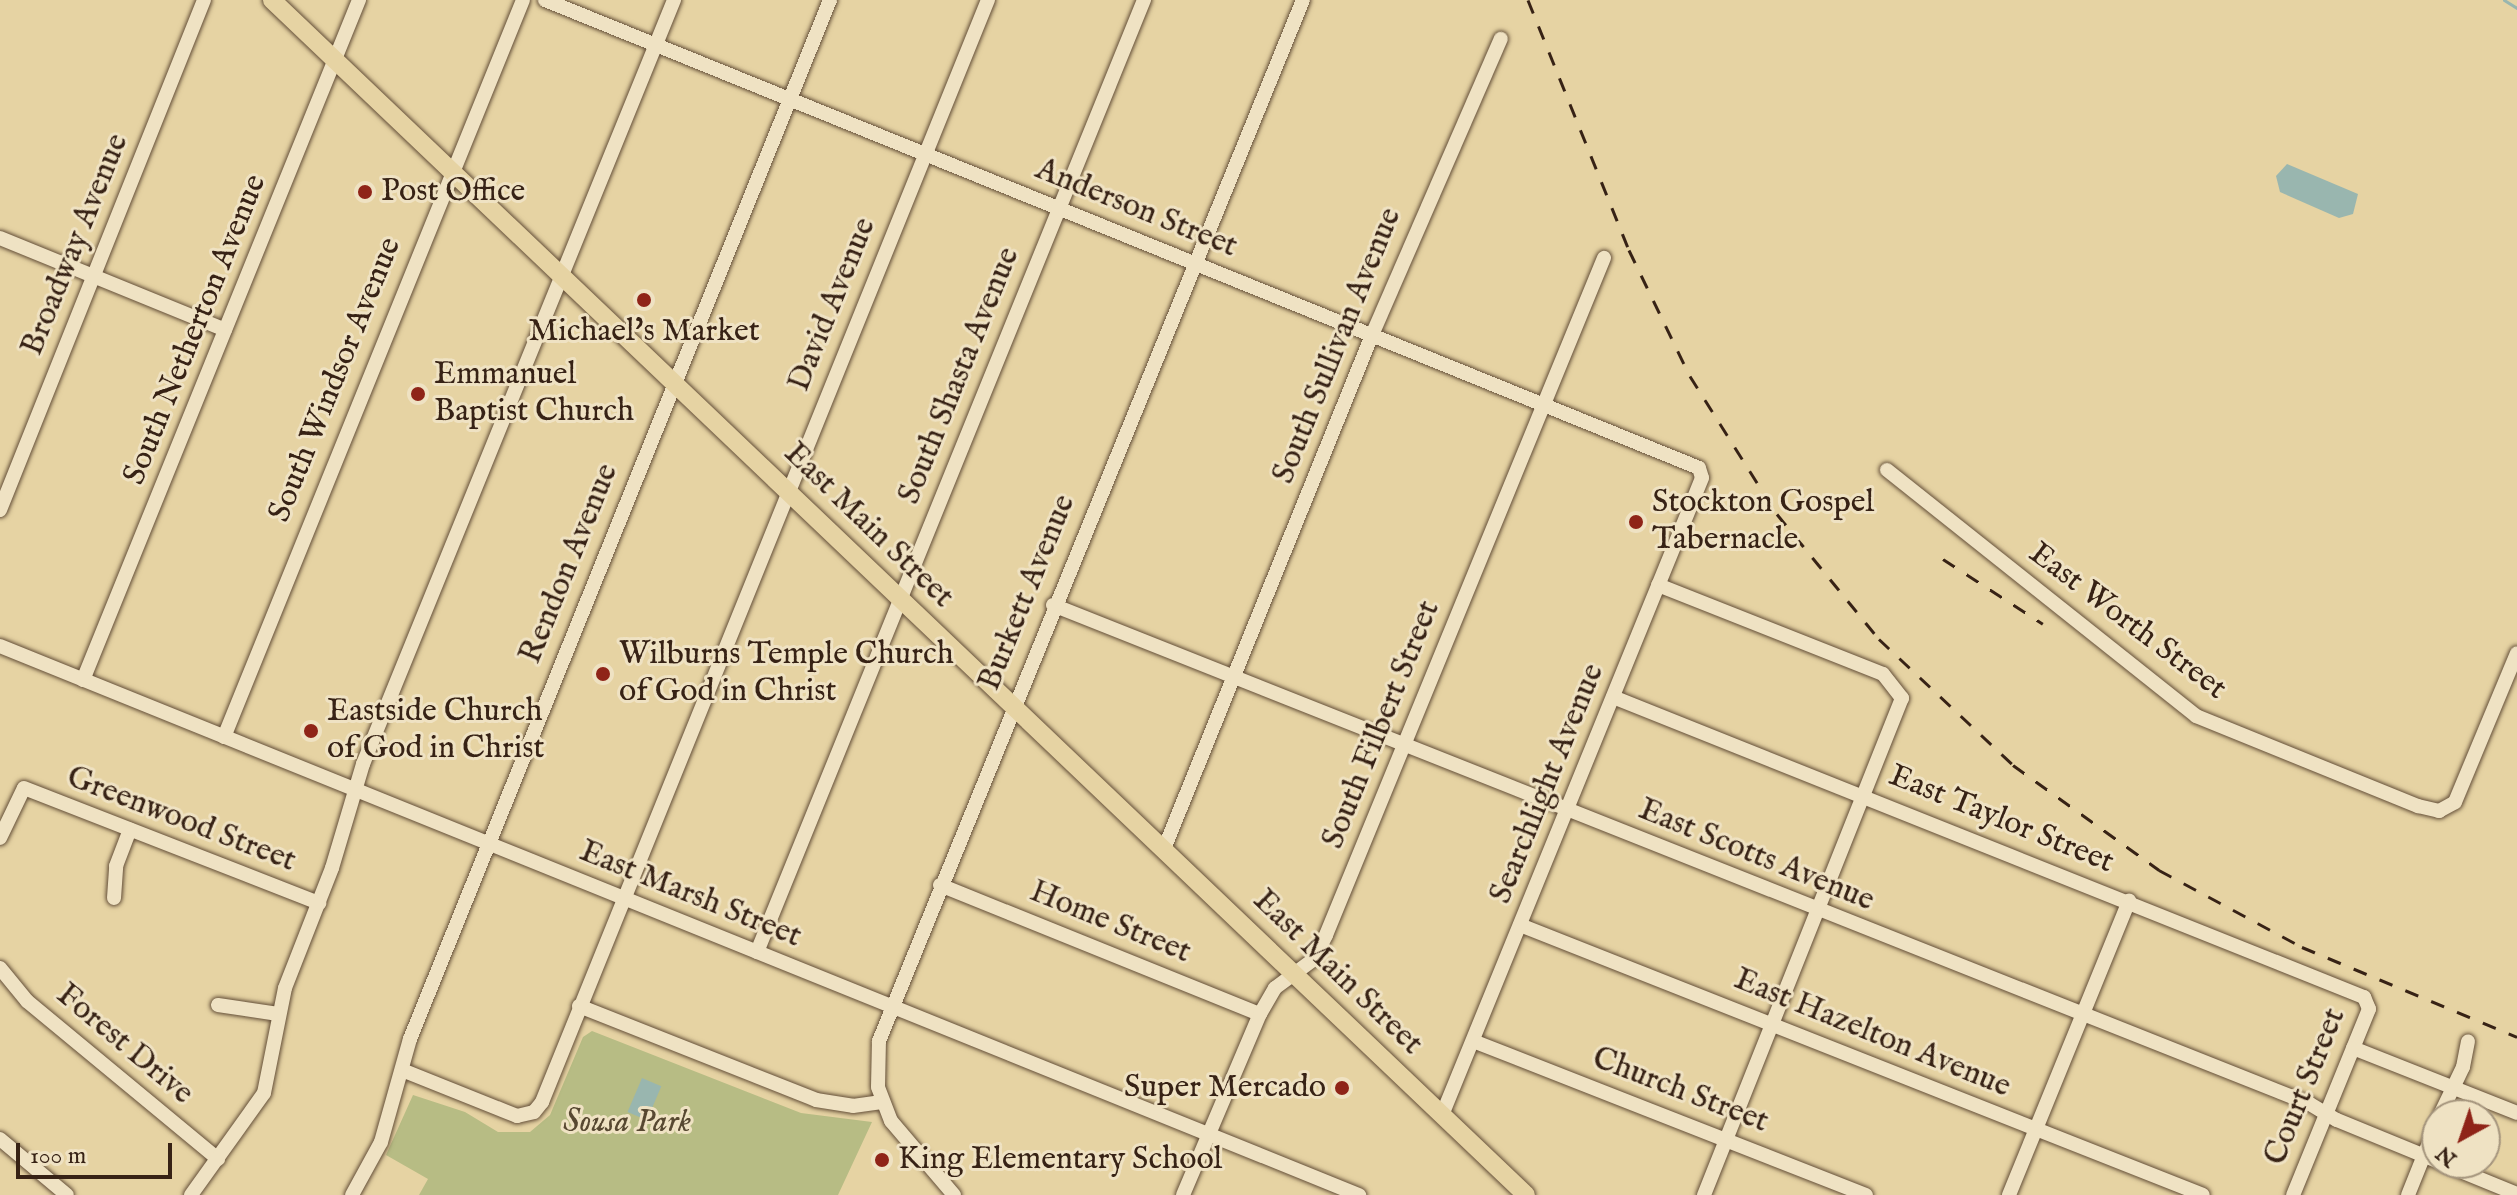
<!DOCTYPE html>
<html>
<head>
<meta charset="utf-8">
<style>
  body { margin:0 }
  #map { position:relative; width:2517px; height:1195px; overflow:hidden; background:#e6d3a3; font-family:"IM FELL English",serif }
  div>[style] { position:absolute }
  .green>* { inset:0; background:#b7bc84 }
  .water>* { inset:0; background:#99b6af; transform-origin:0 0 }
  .stream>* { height:3px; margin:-1.5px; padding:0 1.5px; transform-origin:1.5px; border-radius:1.5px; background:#99b6af }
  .roads { filter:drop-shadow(0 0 2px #634e38) drop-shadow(0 0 2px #634e38) }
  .minor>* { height:14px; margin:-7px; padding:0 7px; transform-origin:7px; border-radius:7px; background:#efe2c3 }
  .major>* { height:18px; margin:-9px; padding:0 9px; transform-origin:9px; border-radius:9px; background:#e6d3a3 }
  .rail>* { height:3px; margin-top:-1.5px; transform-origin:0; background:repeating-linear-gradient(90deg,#372215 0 14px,transparent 0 28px) }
  .dots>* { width:22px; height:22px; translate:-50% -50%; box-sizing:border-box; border:4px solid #efe2c3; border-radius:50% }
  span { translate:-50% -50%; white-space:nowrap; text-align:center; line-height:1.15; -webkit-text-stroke:6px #efe2c3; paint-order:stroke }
  .poi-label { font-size:32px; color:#372215 }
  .left { translate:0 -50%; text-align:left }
  .right { translate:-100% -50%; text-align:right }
  .street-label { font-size:32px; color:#372215 }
  .park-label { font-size:32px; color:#574831; font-style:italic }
  .north { position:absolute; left:2421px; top:1099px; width:80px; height:80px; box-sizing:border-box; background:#efe2c3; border:2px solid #a5957d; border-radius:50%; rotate:220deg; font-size:22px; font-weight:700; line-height:32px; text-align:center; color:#372215 }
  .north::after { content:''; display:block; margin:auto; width:28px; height:36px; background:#8f2418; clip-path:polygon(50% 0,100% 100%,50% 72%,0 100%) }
  .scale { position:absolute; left:16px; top:1143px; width:156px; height:36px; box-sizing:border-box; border:4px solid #372215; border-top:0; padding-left:10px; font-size:24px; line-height:28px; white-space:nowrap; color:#372215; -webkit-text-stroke:6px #efe2c3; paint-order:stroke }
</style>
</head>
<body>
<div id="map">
  <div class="green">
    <div style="clip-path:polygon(592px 1031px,801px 1113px,872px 1122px,838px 1195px,419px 1195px,428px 1179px,386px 1155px,413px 1095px,465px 1112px,498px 1132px,530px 1132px,550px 1115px,583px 1037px)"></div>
  </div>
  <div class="water">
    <div style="clip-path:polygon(2287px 164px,2358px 194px,2353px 214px,2339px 218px,2280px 192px,2276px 176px)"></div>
    <div style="left:642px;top:1078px;width:21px;height:37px;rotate:23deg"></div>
  </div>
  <div class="stream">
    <div style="left:2504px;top:0;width:15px;rotate:32deg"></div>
  </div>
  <div class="roads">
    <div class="minor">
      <div style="left:545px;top:0;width:1245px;rotate:22.07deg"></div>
      <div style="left:1699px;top:468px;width:10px;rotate:73deg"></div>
      <div style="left:1702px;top:478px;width:688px;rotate:112.2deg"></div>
      <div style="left:0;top:238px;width:243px;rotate:22.2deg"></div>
      <div style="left:1887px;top:470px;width:395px;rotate:38.5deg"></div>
      <div style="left:2196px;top:716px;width:240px;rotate:22.1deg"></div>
      <div style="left:2418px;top:806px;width:22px;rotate:13deg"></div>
      <div style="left:2439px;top:811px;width:18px;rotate:-29deg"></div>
      <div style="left:2455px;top:802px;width:161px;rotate:-67.4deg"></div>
      <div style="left:0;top:510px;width:549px;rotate:-68.2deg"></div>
      <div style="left:1658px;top:585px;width:242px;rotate:21.6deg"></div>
      <div style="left:1883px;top:674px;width:31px;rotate:52deg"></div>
      <div style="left:1902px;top:698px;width:535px;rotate:111.72deg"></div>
      <div style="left:1053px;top:605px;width:1352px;rotate:21.65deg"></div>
      <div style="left:2310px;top:1104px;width:31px;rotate:31deg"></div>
      <div style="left:2337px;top:1120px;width:108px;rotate:22.3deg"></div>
      <div style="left:0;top:646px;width:1466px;rotate:22deg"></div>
      <div style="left:83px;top:680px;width:734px;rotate:-67.91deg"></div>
      <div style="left:1613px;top:697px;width:809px;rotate:21.78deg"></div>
      <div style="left:2364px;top:997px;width:13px;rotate:67deg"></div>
      <div style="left:2369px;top:1009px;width:201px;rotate:112.2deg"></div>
      <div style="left:224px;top:737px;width:795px;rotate:-67.92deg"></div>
      <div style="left:0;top:838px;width:55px;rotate:-64.4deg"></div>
      <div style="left:24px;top:788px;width:317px;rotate:21.3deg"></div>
      <div style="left:1164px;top:849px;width:554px;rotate:-67.97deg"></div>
      <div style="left:1372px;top:335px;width:323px;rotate:-66.5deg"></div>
      <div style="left:940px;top:885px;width:345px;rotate:22deg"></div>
      <div style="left:114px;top:898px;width:32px;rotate:-86deg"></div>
      <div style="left:116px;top:866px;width:39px;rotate:-69deg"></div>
      <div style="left:1520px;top:925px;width:734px;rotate:21.57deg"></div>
      <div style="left:757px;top:952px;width:1028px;rotate:-67.88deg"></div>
      <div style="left:0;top:968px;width:43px;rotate:50.7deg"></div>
      <div style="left:27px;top:1001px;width:248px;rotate:39.6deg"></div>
      <div style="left:218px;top:1005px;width:61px;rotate:8.5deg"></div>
      <div style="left:579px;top:1006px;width:255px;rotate:21.6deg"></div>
      <div style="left:816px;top:1100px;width:37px;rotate:9deg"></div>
      <div style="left:853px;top:1106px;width:29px;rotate:-8deg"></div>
      <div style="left:1473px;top:1041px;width:422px;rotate:21.4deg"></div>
      <div style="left:2353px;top:1048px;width:176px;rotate:21.6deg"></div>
      <div style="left:402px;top:1070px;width:124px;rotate:21.8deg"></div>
      <div style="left:517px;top:1116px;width:17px;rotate:-13deg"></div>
      <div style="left:534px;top:1112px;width:13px;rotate:-51deg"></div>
      <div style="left:542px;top:1102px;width:1189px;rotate:-67.97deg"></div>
      <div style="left:2440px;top:1115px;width:53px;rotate:-64.4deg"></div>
      <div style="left:2463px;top:1067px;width:26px;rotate:-79deg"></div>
      <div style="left:0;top:1139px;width:87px;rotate:39.9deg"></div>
      <div style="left:2441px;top:1163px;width:82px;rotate:22.2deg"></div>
      <div style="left:191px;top:1195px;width:125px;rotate:-54.4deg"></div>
      <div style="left:264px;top:1093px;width:107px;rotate:-78.7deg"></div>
      <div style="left:285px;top:988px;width:129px;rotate:-68.6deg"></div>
      <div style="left:332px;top:868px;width:109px;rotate:-73.4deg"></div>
      <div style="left:363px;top:764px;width:825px;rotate:-67.85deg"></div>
      <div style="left:352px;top:1195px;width:60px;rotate:-61.3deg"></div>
      <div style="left:381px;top:1142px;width:107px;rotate:-74.3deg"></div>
      <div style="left:410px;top:1039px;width:1121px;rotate:-67.99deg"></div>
      <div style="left:954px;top:1195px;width:97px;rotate:-130.4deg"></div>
      <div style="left:891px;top:1121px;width:36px;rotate:-111deg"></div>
      <div style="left:878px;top:1087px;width:46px;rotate:-88.8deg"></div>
      <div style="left:879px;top:1041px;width:1124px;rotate:-67.84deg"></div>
      <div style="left:1183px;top:1195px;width:197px;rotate:-67deg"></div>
      <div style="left:1260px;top:1014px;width:30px;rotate:-60deg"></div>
      <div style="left:1275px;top:988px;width:49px;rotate:-36.6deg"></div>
      <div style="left:1314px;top:959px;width:27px;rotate:-63deg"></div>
      <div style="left:1326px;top:935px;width:732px;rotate:-67.68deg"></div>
      <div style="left:2009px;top:1195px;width:318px;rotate:-67.8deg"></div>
      <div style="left:2408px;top:1195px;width:78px;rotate:-68.1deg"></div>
    </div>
    <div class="major">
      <div style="left:272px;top:0;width:1732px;rotate:43.62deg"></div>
    </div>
  </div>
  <div class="rail">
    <div style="left:1528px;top:0;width:270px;rotate:68deg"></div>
    <div style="left:1629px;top:250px;width:140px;rotate:64.2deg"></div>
    <div style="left:1690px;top:376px;width:163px;rotate:57.8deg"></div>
    <div style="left:1777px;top:514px;width:161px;rotate:50.8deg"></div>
    <div style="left:1879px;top:639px;width:184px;rotate:43.2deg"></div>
    <div style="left:2013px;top:765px;width:180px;rotate:35.7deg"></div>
    <div style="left:2159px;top:870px;width:162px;rotate:28.3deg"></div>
    <div style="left:2302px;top:947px;width:233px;rotate:22.7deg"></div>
    <div style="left:1943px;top:559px;width:119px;rotate:33deg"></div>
  </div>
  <div class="dots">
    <div style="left:365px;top:192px;background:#8f2418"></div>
    <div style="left:644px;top:300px;background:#8f2418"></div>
    <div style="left:418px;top:394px;background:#8f2418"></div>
    <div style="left:1636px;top:522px;background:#8f2418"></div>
    <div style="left:603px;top:674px;background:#8f2418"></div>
    <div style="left:311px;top:731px;background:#8f2418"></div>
    <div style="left:1342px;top:1088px;background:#8f2418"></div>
    <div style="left:882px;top:1160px;background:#8f2418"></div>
  </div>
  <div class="poi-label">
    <span class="left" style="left:381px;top:192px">Post Office</span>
    <span style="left:644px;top:332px">Michael's Market</span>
    <span class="left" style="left:434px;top:394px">Emmanuel<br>Baptist Church</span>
    <span class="left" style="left:1652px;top:522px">Stockton Gospel<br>Tabernacle</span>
    <span class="left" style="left:619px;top:674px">Wilburns Temple Church<br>of God in Christ</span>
    <span class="left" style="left:327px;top:731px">Eastside Church<br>of God in Christ</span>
    <span class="right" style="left:1326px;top:1088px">Super Mercado</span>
    <span class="left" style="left:898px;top:1160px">King Elementary School</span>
  </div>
  <div class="street-label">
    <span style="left:1136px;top:209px;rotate:22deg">Anderson Street</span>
    <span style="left:76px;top:245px;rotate:-68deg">Broadway Avenue</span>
    <span style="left:833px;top:305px;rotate:-68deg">David Avenue</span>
    <span style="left:196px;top:330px;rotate:-68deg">South Netherton Avenue</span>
    <span style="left:1338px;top:346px;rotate:-68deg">South Sullivan Avenue</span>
    <span style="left:960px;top:376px;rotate:-68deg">South Shasta Avenue</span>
    <span style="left:336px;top:380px;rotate:-68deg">South Windsor Avenue</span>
    <span style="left:868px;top:526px;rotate:44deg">East Main Street</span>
    <span style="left:570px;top:564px;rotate:-68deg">Rendon Avenue</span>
    <span style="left:1028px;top:593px;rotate:-68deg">Burkett Avenue</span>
    <span style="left:2127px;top:622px;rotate:37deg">East Worth Street</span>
    <span style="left:1382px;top:725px;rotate:-68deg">South Filbert Street</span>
    <span style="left:1548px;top:784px;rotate:-68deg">Searchlight Avenue</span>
    <span style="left:181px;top:820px;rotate:21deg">Greenwood Street</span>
    <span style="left:2001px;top:820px;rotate:22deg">East Taylor Street</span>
    <span style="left:1756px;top:856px;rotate:22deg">East Scotts Avenue</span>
    <span style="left:690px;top:895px;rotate:22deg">East Marsh Street</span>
    <span style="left:1110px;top:923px;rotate:22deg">Home Street</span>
    <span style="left:1337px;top:973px;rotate:44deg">East Main Street</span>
    <span style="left:1872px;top:1034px;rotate:22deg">East Hazelton Avenue</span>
    <span style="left:124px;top:1045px;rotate:40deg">Forest Drive</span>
    <span style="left:2306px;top:1087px;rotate:-68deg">Court Street</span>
    <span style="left:1680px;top:1091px;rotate:21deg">Church Street</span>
  </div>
  <div class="park-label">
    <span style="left:627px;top:1123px">Sousa Park</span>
  </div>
  <div class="north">N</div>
  <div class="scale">100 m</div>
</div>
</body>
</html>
